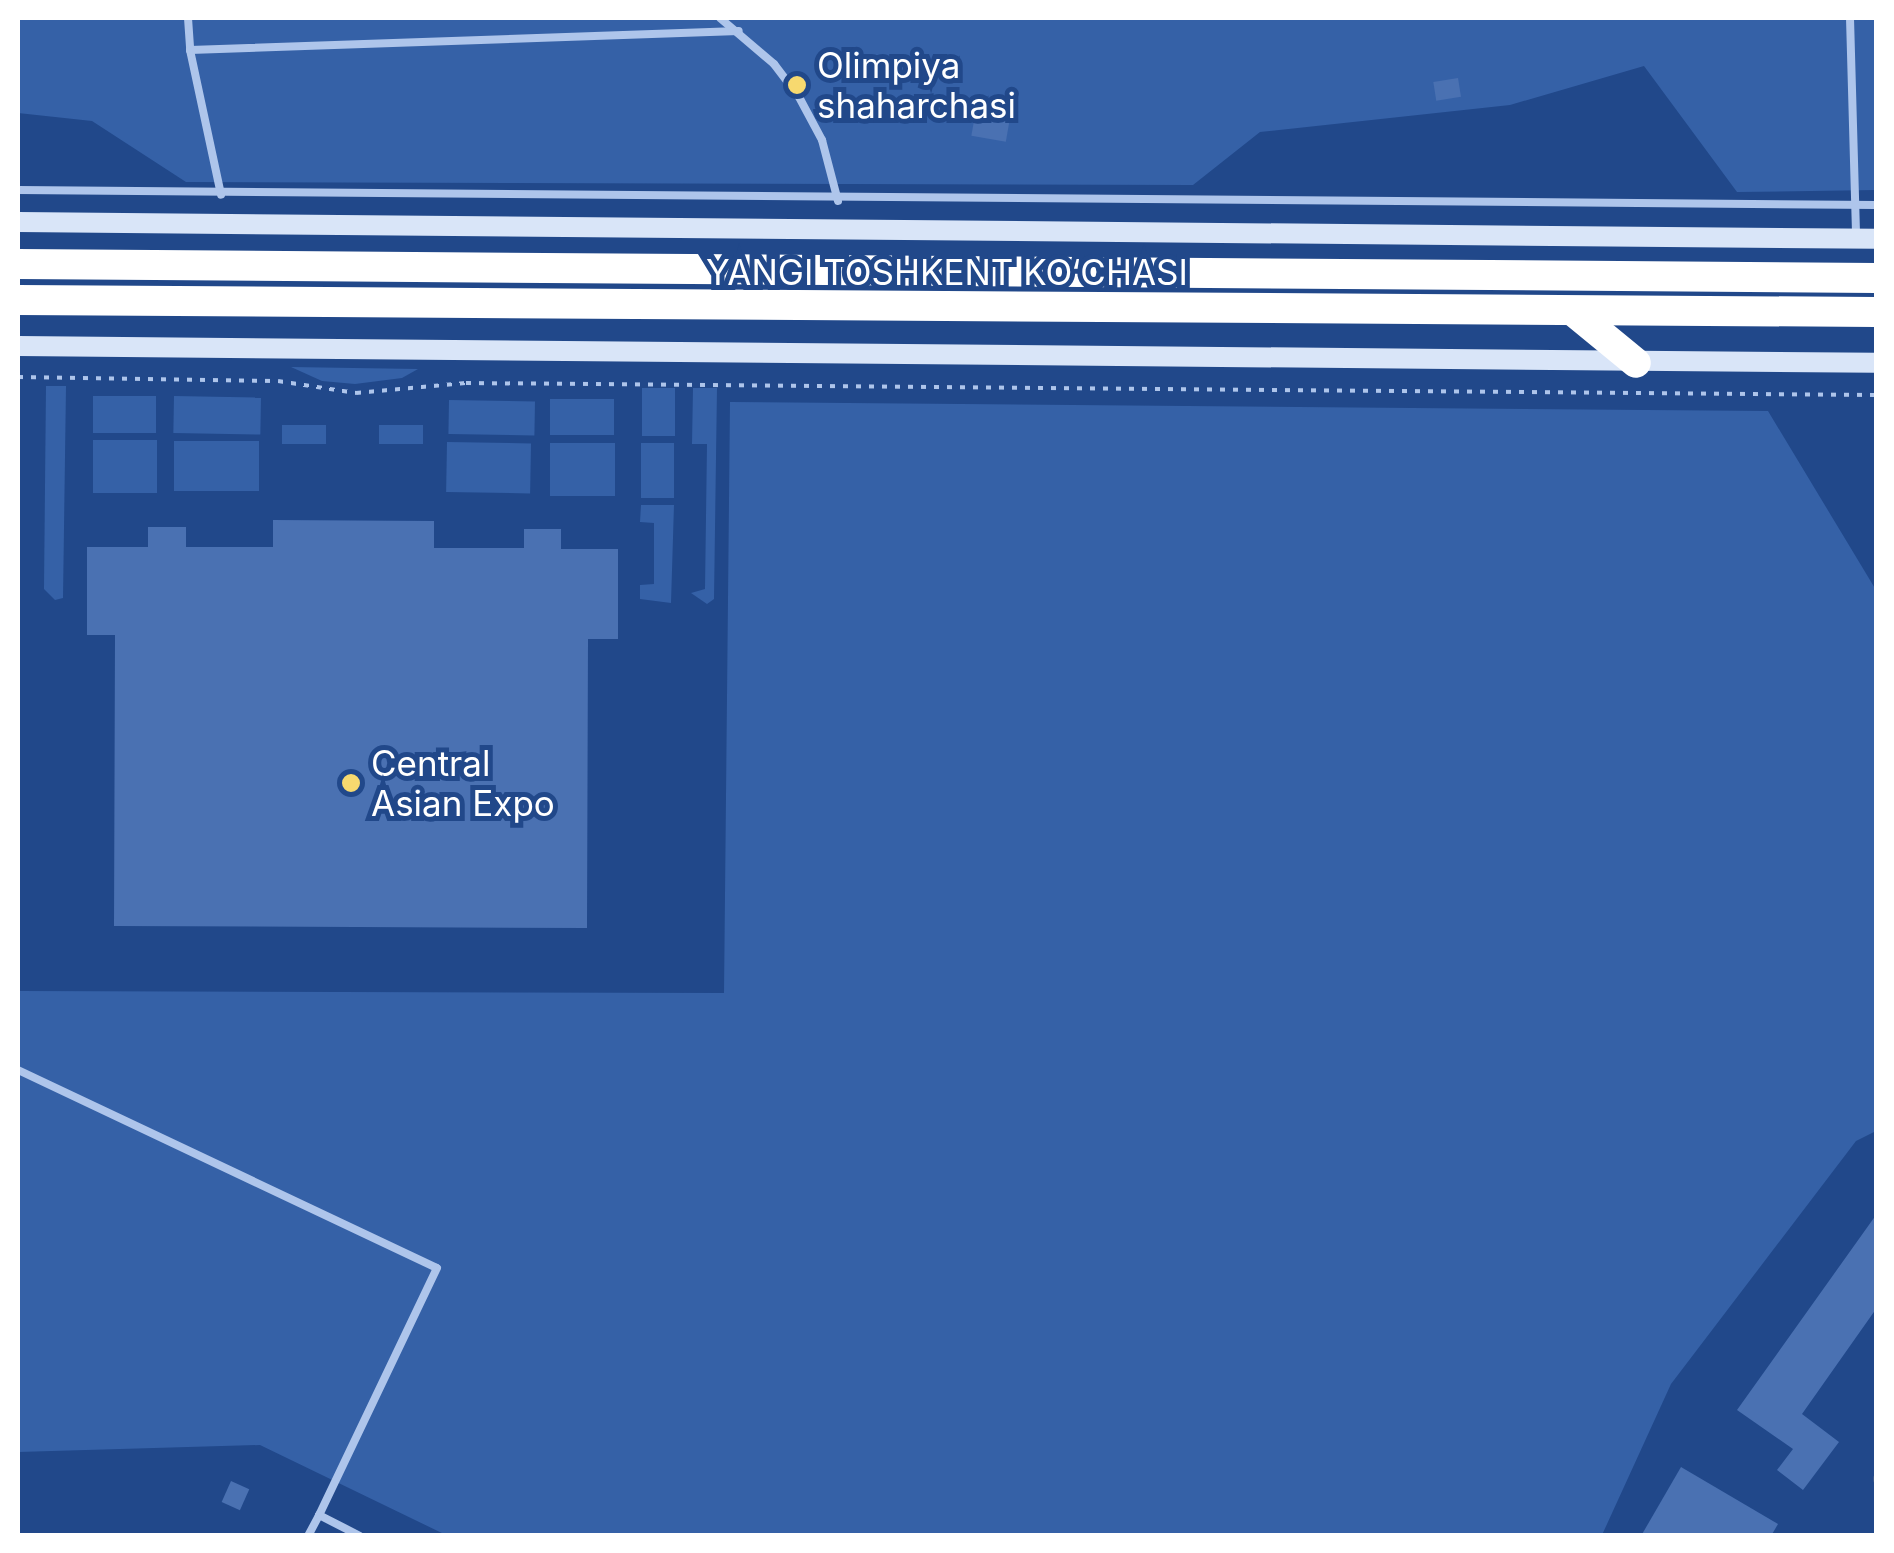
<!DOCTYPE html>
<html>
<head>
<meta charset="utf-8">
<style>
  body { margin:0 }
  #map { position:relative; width:1894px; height:1553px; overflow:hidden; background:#21488a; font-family:Inter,sans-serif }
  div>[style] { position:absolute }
  .green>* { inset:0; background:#3561a7; transform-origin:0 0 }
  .stream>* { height:6px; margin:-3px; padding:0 3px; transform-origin:3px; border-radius:3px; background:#3e5a8a }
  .building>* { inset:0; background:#4a71b2; transform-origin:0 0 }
  .path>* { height:4px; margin-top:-2px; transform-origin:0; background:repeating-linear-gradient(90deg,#aec5eb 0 5px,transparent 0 13px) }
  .lane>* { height:8px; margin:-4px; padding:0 4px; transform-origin:4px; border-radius:4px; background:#aec5eb }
  .secondary>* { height:20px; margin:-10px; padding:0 10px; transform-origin:10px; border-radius:10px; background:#d9e5f8 }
  .highway>* { height:30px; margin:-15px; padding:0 15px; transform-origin:15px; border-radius:15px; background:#fff }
  .dots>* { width:28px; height:28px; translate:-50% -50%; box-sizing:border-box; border:5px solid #21488a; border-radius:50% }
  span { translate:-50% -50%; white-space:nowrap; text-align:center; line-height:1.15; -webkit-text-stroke:10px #21488a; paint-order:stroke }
  .poi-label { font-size:35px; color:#fff }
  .left { translate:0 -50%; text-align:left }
  .street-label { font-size:35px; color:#fff }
  .frame { position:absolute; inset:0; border:20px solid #fff; pointer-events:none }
</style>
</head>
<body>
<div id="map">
  <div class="green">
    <div style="clip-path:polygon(18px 18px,1876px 18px,1876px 190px,1737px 192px,1644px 66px,1510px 105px,1260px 132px,1193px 185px,186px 182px,92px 121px,18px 113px)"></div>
    <div style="clip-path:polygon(291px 367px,418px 369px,402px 378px,355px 384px,322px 381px)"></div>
    <div style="clip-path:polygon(46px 386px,66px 386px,63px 598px,55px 600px,44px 589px)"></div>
    <div style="left:642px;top:388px;width:33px;height:48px"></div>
    <div style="clip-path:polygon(693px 388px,717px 388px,714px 599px,707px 604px,691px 593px,705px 589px,707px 444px,692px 444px)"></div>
    <div style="left:93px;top:396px;width:63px;height:37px"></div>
    <div style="left:174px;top:396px;width:87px;height:37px;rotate:1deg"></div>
    <div style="left:550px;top:399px;width:64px;height:36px"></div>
    <div style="left:449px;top:400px;width:86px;height:34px;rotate:1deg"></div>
    <div style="clip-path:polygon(730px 402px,1768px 411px,1876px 590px,1876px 1131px,1856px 1141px,1671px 1384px,1602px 1535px,446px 1535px,260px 1445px,18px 1452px,18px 991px,724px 993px)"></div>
    <div style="left:326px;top:425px;width:19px;height:44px;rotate:90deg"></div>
    <div style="left:379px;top:425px;width:44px;height:19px"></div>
    <div style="left:93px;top:440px;width:64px;height:53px"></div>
    <div style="left:174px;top:441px;width:85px;height:50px"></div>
    <div style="left:447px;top:442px;width:84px;height:50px;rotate:1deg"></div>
    <div style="left:550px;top:443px;width:65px;height:53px"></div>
    <div style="left:641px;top:443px;width:33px;height:55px"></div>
    <div style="clip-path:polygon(641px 505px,674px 505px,671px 603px,640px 599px,640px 585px,654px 584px,654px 523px,640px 522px)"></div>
  </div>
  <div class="stream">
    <div style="left:1876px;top:1478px;width:2px;rotate:90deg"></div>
  </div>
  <div class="building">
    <div style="left:1458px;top:78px;width:19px;height:25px;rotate:81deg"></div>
    <div style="left:975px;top:115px;width:35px;height:21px;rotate:10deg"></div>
    <div style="clip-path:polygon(273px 520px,434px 521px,434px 548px,524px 548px,524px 529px,561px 529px,561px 549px,618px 549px,618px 639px,588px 639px,587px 928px,114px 926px,115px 635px,87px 635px,87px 547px,148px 547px,148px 527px,186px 527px,186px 547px,273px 547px)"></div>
    <div style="clip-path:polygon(1876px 1215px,1876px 1309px,1802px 1414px,1839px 1442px,1803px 1490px,1777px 1470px,1793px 1449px,1737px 1410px)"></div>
    <div style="clip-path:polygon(1681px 1467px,1778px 1524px,1771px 1536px,1641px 1536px)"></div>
    <div style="left:231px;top:1481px;width:20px;height:23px;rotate:24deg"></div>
  </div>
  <div class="path">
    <div style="left:18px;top:377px;width:260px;rotate:0.9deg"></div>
    <div style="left:278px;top:381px;width:79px;rotate:8.7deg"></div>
    <div style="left:356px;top:393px;width:110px;rotate:-5.2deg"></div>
    <div style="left:466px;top:383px;width:1410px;rotate:0.49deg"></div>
  </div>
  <div class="lane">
    <div style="left:188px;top:18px;width:32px;rotate:86deg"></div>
    <div style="left:190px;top:50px;width:549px;rotate:-1.98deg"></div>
    <div style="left:720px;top:18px;width:71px;rotate:40.4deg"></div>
    <div style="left:774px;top:64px;width:41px;rotate:52.9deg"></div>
    <div style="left:799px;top:97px;width:49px;rotate:61.9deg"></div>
    <div style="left:822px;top:140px;width:63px;rotate:75.3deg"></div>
    <div style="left:1850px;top:18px;width:221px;rotate:88.4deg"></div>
    <div style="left:190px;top:50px;width:148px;rotate:77.9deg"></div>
    <div style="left:18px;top:190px;width:1858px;rotate:0.46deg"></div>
    <div style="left:18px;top:1070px;width:463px;rotate:25.3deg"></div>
    <div style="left:437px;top:1268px;width:274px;rotate:115.5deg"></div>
    <div style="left:308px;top:1536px;width:24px;rotate:-62deg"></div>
    <div style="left:319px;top:1515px;width:46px;rotate:27.1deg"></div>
  </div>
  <div class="secondary">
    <div style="left:18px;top:222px;width:1858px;rotate:0.52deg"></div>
    <div style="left:18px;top:346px;width:1858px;rotate:0.52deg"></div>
  </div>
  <div class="highway">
    <div style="left:18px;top:264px;width:1858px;rotate:0.43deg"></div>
    <div style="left:18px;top:300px;width:1858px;rotate:0.37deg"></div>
    <div style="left:1574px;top:312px;width:80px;rotate:39.4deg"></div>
  </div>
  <div class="dots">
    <div style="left:797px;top:85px;background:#f7d96f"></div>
    <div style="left:351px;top:783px;background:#f7d96f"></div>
  </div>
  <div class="poi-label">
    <span class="left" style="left:817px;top:85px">Olimpiya<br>shaharchasi</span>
    <span class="left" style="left:371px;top:783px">Central<br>Asian Expo</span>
  </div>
  <div class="street-label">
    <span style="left:947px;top:272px">YANGI TOSHKENT KO‘CHASI</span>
  </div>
  <div class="frame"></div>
</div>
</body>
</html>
